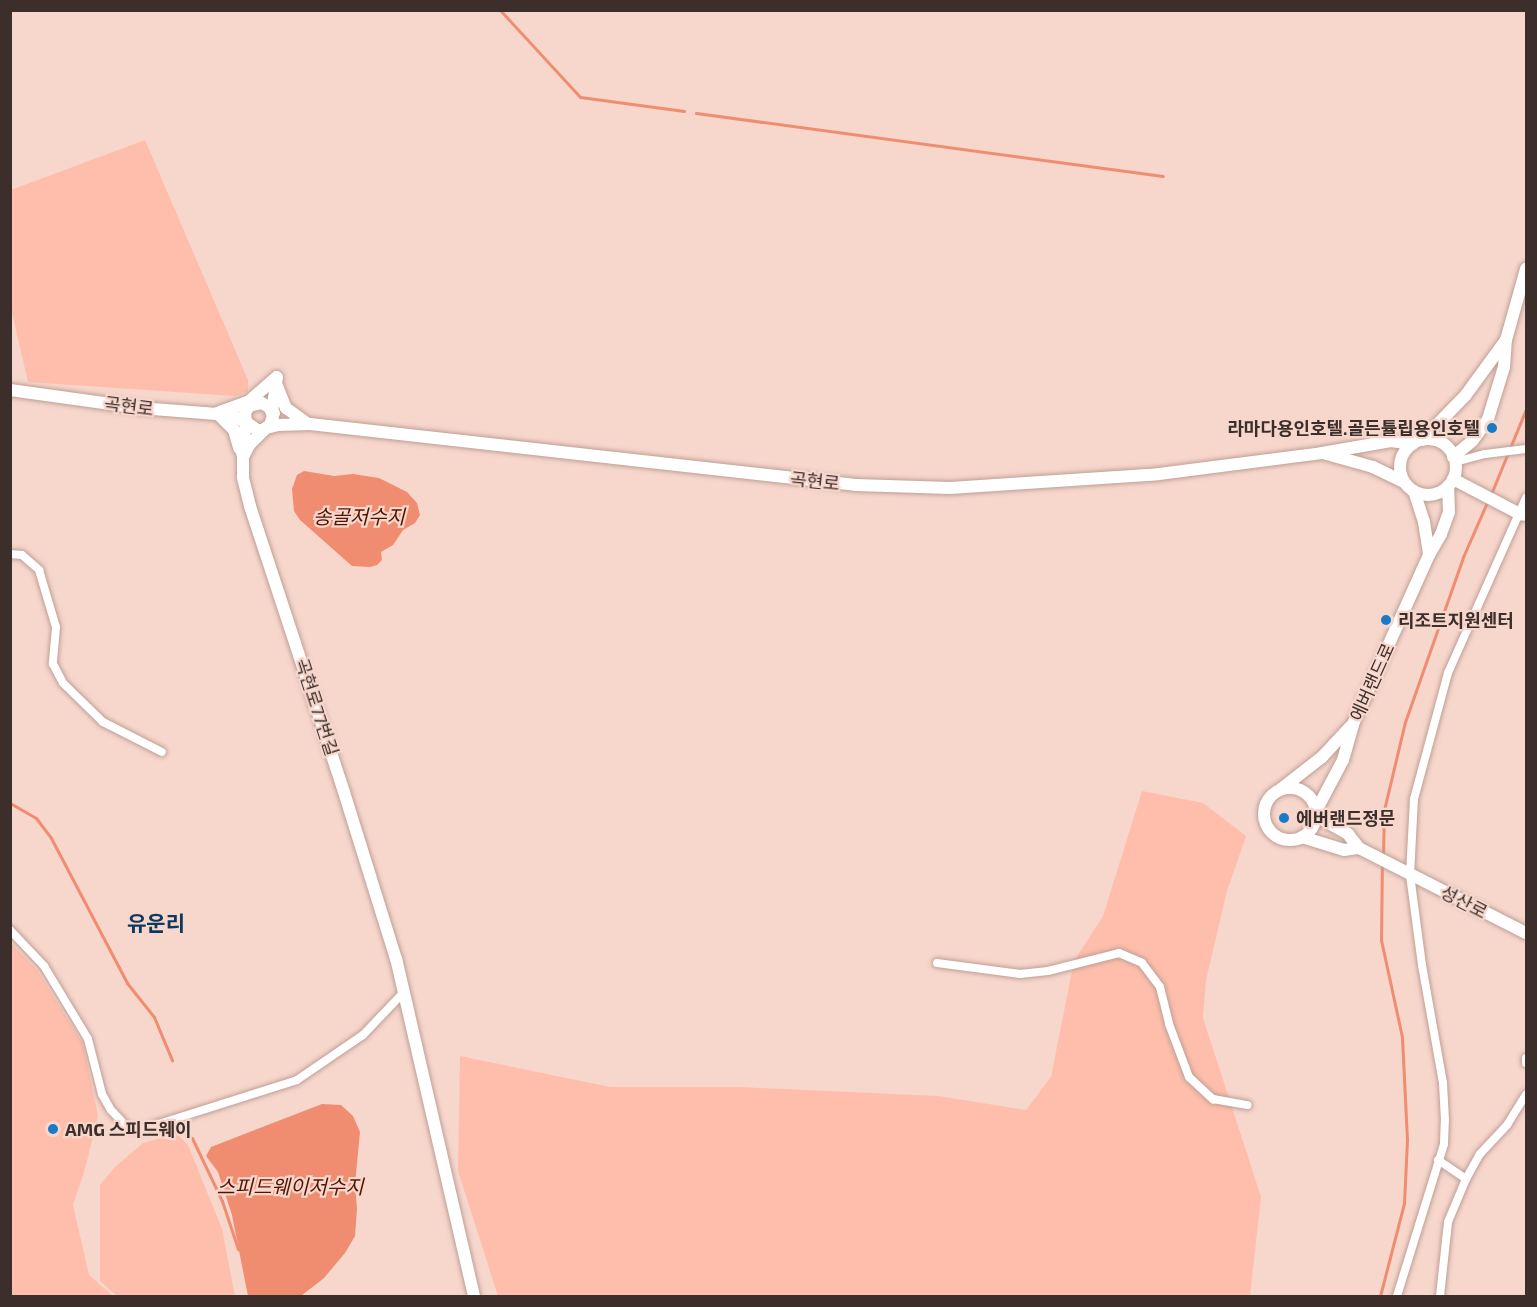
<!DOCTYPE html>
<html>
<head>
<meta charset="utf-8">
<style>
  body { margin:0 }
  #map { position:relative; width:1537px; height:1307px; overflow:hidden; background:#f7d6cc; font-family:"Exo 2","Noto Sans KR",sans-serif }
  div>[style] { position:absolute }
  .green>* { inset:0; background:#febeab }
  .water>* { inset:0; background:#f08d71 }
  .stream>* { height:3px; margin:-1.5px; padding:0 1.5px; transform-origin:1.5px; border-radius:1.5px; background:#f08d71 }
  .roads { filter:drop-shadow(0 0 2px #bf9f95) drop-shadow(0 0 2px #bf9f95) }
  .street>* { height:8px; margin:-4px; padding:0 4px; transform-origin:4px; border-radius:4px; background:#fff }
  .secondary>* { height:12px; margin:-6px; padding:0 6px; transform-origin:6px; border-radius:6px; background:#fff }
  .secondary>.ring { margin:-6px; padding:0; box-sizing:content-box; background:none; border:12px solid #fff; border-radius:50% }
  .dots>* { width:16px; height:16px; translate:-50% -50%; box-sizing:border-box; border:3px solid #f7d6cc; border-radius:50% }
  span { translate:-50% -50%; white-space:nowrap; text-align:center; line-height:1.15; -webkit-text-stroke:4.5px #f7d6cc; paint-order:stroke }
  .street-label { font-size:18px; color:#3c2f2b }
  .poi-label { font-size:18px; color:#3c2f2b; font-weight:700 }
  .right { translate:-100% -50%; text-align:right }
  .left { translate:0 -50%; text-align:left }
  .water-label { font-size:20px; color:#521504; font-style:italic }
  .quarter-label { font-size:21px; color:#0d395e; font-weight:700 }
  .frame { position:absolute; inset:0; border:12px solid #3c2f2b; pointer-events:none }
</style>
</head>
<body>
<div id="map">
  <div class="green">
    <div style="clip-path:polygon(145px 140px,248px 380px,248px 391px,235px 396px,28px 382px,11px 308px,11px 190px)"></div>
    <div style="clip-path:polygon(1142px 791px,1203px 803px,1246px 836px,1227px 891px,1206px 980px,1203px 1018px,1261px 1197px,1250px 1296px,498px 1296px,458px 1171px,460px 1056px,610px 1087px,738px 1087px,938px 1096px,1026px 1110px,1051px 1077px,1074px 961px,1103px 916px)"></div>
    <div style="clip-path:polygon(10px 942px,37px 970px,83px 1044px,98px 1116px,85px 1169px,73px 1205px,89px 1275px,113px 1296px,11px 1296px)"></div>
    <div style="clip-path:polygon(177px 1134px,188px 1145px,222px 1229px,235px 1296px,117px 1296px,100px 1281px,100px 1185px,115px 1167px,143px 1143px)"></div>
  </div>
  <div class="water">
    <div style="clip-path:polygon(304px 471px,334px 476px,353px 474px,379px 478px,407px 492px,417px 503px,420px 515px,415px 523px,403px 530px,393px 545px,381px 552px,382px 560px,377px 565px,370px 567px,352px 566px,300px 520px,294px 511px,292px 489px,297px 475px)"></div>
    <div style="clip-path:polygon(322px 1104px,341px 1105px,353px 1116px,360px 1132px,355px 1184px,357px 1209px,355px 1236px,345px 1253px,324px 1278px,301px 1296px,248px 1296px,232px 1215px,218px 1172px,206px 1156px,211px 1147px)"></div>
  </div>
  <div class="stream">
    <div style="left:500px;top:10px;width:118px;rotate:47.4deg"></div>
    <div style="left:580px;top:97px;width:105px;rotate:7.7deg"></div>
    <div style="left:696px;top:113px;width:471px;rotate:7.7deg"></div>
    <div style="left:1491px;top:494px;width:92px;rotate:-67.6deg"></div>
    <div style="left:10px;top:803px;width:30px;rotate:30deg"></div>
    <div style="left:36px;top:818px;width:25px;rotate:53deg"></div>
    <div style="left:51px;top:838px;width:164px;rotate:62.3deg"></div>
    <div style="left:127px;top:983px;width:43px;rotate:51.5deg"></div>
    <div style="left:154px;top:1017px;width:47px;rotate:67.3deg"></div>
    <div style="left:1383px;top:856px;width:46px;rotate:-88.8deg"></div>
    <div style="left:1384px;top:810px;width:90px;rotate:-76.6deg"></div>
    <div style="left:1405px;top:722px;width:175px;rotate:-70.6deg"></div>
    <div style="left:1463px;top:557px;width:62px;rotate:-66.3deg"></div>
    <div style="left:192px;top:1138px;width:70px;rotate:64.5deg"></div>
    <div style="left:222px;top:1201px;width:51px;rotate:71.6deg"></div>
    <div style="left:1380px;top:1296px;width:96px;rotate:-75.5deg"></div>
    <div style="left:1404px;top:1203px;width:63px;rotate:-87.3deg"></div>
    <div style="left:1407px;top:1140px;width:103px;rotate:-92.8deg"></div>
    <div style="left:1402px;top:1037px;width:99px;rotate:-102.2deg"></div>
    <div style="left:1381px;top:940px;width:77px;rotate:-89.3deg"></div>
  </div>
  <div class="roads">
    <div class="street">
      <div style="left:1455px;top:462px;width:31px;rotate:-15deg"></div>
      <div style="left:1485px;top:454px;width:41px;rotate:-7deg"></div>
      <div style="left:10px;top:554px;width:12px;rotate:5deg"></div>
      <div style="left:22px;top:555px;width:23px;rotate:41deg"></div>
      <div style="left:39px;top:570px;width:59px;rotate:73.4deg"></div>
      <div style="left:56px;top:627px;width:37px;rotate:95deg"></div>
      <div style="left:53px;top:664px;width:21px;rotate:62deg"></div>
      <div style="left:63px;top:683px;width:56px;rotate:44.3deg"></div>
      <div style="left:103px;top:722px;width:66px;rotate:27deg"></div>
      <div style="left:10px;top:930px;width:50px;rotate:46.6deg"></div>
      <div style="left:44px;top:966px;width:85px;rotate:58.9deg"></div>
      <div style="left:88px;top:1039px;width:57px;rotate:75.7deg"></div>
      <div style="left:102px;top:1094px;width:18px;rotate:61deg"></div>
      <div style="left:111px;top:1110px;width:25px;rotate:47deg"></div>
      <div style="left:128px;top:1128px;width:18px"></div>
      <div style="left:146px;top:1128px;width:158px;rotate:-17.6deg"></div>
      <div style="left:297px;top:1080px;width:80px;rotate:-34.3deg"></div>
      <div style="left:363px;top:1035px;width:57px;rotate:-46.4deg"></div>
      <div style="left:937px;top:963px;width:84px;rotate:7.5deg"></div>
      <div style="left:1020px;top:974px;width:28px;rotate:-6deg"></div>
      <div style="left:1048px;top:971px;width:73px;rotate:-14.2deg"></div>
      <div style="left:1119px;top:953px;width:25px;rotate:23deg"></div>
      <div style="left:1142px;top:963px;width:30px;rotate:53deg"></div>
      <div style="left:1160px;top:987px;width:38px;rotate:76deg"></div>
      <div style="left:1169px;top:1024px;width:57px;rotate:69.3deg"></div>
      <div style="left:1189px;top:1077px;width:33px;rotate:43deg"></div>
      <div style="left:1213px;top:1099px;width:35px;rotate:10deg"></div>
      <div style="left:1526px;top:1058px;width:5px;rotate:90deg"></div>
      <div style="left:1438px;top:1160px;width:34px;rotate:34deg"></div>
      <div style="left:1397px;top:1296px;width:159px;rotate:-72.8deg"></div>
      <div style="left:1444px;top:1144px;width:23px;rotate:-88deg"></div>
      <div style="left:1445px;top:1121px;width:38px;rotate:-93deg"></div>
      <div style="left:1443px;top:1083px;width:120px;rotate:-100.1deg"></div>
      <div style="left:1422px;top:965px;width:91px;rotate:-97.6deg"></div>
      <div style="left:1410px;top:875px;width:76px;rotate:-87deg"></div>
      <div style="left:1414px;top:799px;width:131px;rotate:-74.9deg"></div>
      <div style="left:1448px;top:673px;width:192px;rotate:-66deg"></div>
      <div style="left:1440px;top:1296px;width:74px;rotate:-83.8deg"></div>
      <div style="left:1448px;top:1222px;width:47px;rotate:-67.3deg"></div>
      <div style="left:1466px;top:1179px;width:29px;rotate:-61deg"></div>
      <div style="left:1480px;top:1154px;width:40px;rotate:-47deg"></div>
      <div style="left:1507px;top:1125px;width:36px;rotate:-58deg"></div>
    </div>
    <div class="secondary">
      <div style="left:277px;top:386px;width:24px;rotate:68deg"></div>
      <div style="left:286px;top:408px;width:27px;rotate:36deg"></div>
      <div style="left:10px;top:390px;width:131px;rotate:7.9deg"></div>
      <div style="left:140px;top:408px;width:90px;rotate:4.4deg"></div>
      <div style="left:230px;top:415px;width:17px;rotate:24deg"></div>
      <div style="left:246px;top:422px;width:32px;rotate:97deg"></div>
      <div style="left:220px;top:412px;width:30px;rotate:-20deg"></div>
      <div style="left:248px;top:402px;width:38px;rotate:-41deg"></div>
      <div style="left:217px;top:413px;width:24px;rotate:45deg"></div>
      <div style="left:234px;top:430px;width:19px;rotate:74deg"></div>
      <div style="left:274px;top:413px;width:2px;rotate:-153deg"></div>
      <div style="left:272px;top:412px;width:35px;rotate:-82deg"></div>
      <div class="ring" style="left:1400px;top:439px;width:44px;height:44px"></div>
      <div style="left:1422px;top:440px;width:62px;rotate:-45.7deg"></div>
      <div style="left:1465px;top:396px;width:69px;rotate:-53.8deg"></div>
      <div style="left:1323px;top:453px;width:52px;rotate:15.6deg"></div>
      <div style="left:1373px;top:467px;width:34px;rotate:26deg"></div>
      <div style="left:1453px;top:457px;width:26px;rotate:-40deg"></div>
      <div style="left:1473px;top:440px;width:26px;rotate:-54deg"></div>
      <div style="left:1488px;top:419px;width:54px;rotate:-72.9deg"></div>
      <div style="left:1504px;top:367px;width:27px;rotate:-86deg"></div>
      <div style="left:1506px;top:340px;width:74px;rotate:-74.3deg"></div>
      <div style="left:1453px;top:479px;width:76px;rotate:27.6deg"></div>
      <div style="left:1520px;top:514px;width:6px;rotate:9deg"></div>
      <div style="left:1414px;top:491px;width:33px;rotate:72deg"></div>
      <div style="left:1424px;top:522px;width:33px;rotate:81deg"></div>
      <div class="ring" style="left:1264px;top:788px;width:40px;height:40px"></div>
      <div style="left:1281px;top:789px;width:52px;rotate:-38deg"></div>
      <div style="left:1322px;top:757px;width:41px;rotate:-47deg"></div>
      <div style="left:1316px;top:811px;width:58px;rotate:-62.1deg"></div>
      <div style="left:1343px;top:760px;width:37px;rotate:-74deg"></div>
      <div style="left:1353px;top:724px;width:185px;rotate:-65.8deg"></div>
      <div style="left:1429px;top:555px;width:24px;rotate:-60deg"></div>
      <div style="left:1441px;top:534px;width:23px;rotate:-70deg"></div>
      <div style="left:1449px;top:512px;width:26px;rotate:-92deg"></div>
      <div style="left:1316px;top:816px;width:37px;rotate:29deg"></div>
      <div style="left:1348px;top:834px;width:18px;rotate:52deg"></div>
      <div style="left:1359px;top:848px;width:187px;rotate:27deg"></div>
      <div style="left:1302px;top:837px;width:44px;rotate:17.2deg"></div>
      <div style="left:1344px;top:850px;width:15px;rotate:-8deg"></div>
      <div style="left:474px;top:1296px;width:346px;rotate:-103deg"></div>
      <div style="left:396px;top:959px;width:175px;rotate:-107.3deg"></div>
      <div style="left:344px;top:792px;width:301px;rotate:-108.2deg"></div>
      <div style="left:250px;top:506px;width:30px;rotate:-104deg"></div>
      <div style="left:243px;top:477px;width:20px;rotate:-90deg"></div>
      <div style="left:243px;top:457px;width:13px;rotate:-63deg"></div>
      <div style="left:249px;top:445px;width:24px;rotate:-45deg"></div>
      <div style="left:266px;top:428px;width:5px;rotate:-37deg"></div>
      <div style="left:270px;top:425px;width:9px;rotate:-72deg"></div>
      <div style="left:273px;top:416px;width:9px;rotate:-111deg"></div>
      <div style="left:270px;top:408px;width:9px;rotate:-148deg"></div>
      <div style="left:262px;top:403px;width:13px;rotate:167deg"></div>
      <div style="left:249px;top:406px;width:8px;rotate:120deg"></div>
      <div style="left:245px;top:413px;width:9px;rotate:84deg"></div>
      <div style="left:246px;top:422px;width:14px;rotate:36deg"></div>
      <div style="left:257px;top:430px;width:5px"></div>
      <div style="left:262px;top:430px;width:4px;rotate:-27deg"></div>
      <div style="left:266px;top:428px;width:12px;rotate:-14deg"></div>
      <div style="left:278px;top:425px;width:32px;rotate:-2deg"></div>
      <div style="left:310px;top:424px;width:549px;rotate:6.37deg"></div>
      <div style="left:856px;top:485px;width:94px;rotate:1.8deg"></div>
      <div style="left:950px;top:488px;width:209px;rotate:-3.8deg"></div>
      <div style="left:1159px;top:474px;width:164px;rotate:-7.3deg"></div>
      <div style="left:1322px;top:453px;width:70px;rotate:-9.9deg"></div>
      <div style="left:1391px;top:441px;width:22px;rotate:8deg"></div>
    </div>
  </div>
  <div class="dots">
    <div style="left:1492px;top:428px;background:#1a7ac6"></div>
    <div style="left:1386px;top:620px;background:#1a7ac6"></div>
    <div style="left:1284px;top:818px;background:#1a7ac6"></div>
    <div style="left:53px;top:1129px;background:#1a7ac6"></div>
  </div>
  <div class="street-label">
    <span style="left:129px;top:406px;rotate:7deg">곡현로</span>
    <span style="left:815px;top:481px;rotate:6deg">곡현로</span>
    <span style="left:1372px;top:682px;rotate:-66deg">에버랜드로</span>
    <span style="left:317px;top:707px;rotate:72deg">곡현로77번길</span>
    <span style="left:1464px;top:902px;rotate:27deg">성산로</span>
  </div>
  <div class="poi-label">
    <span class="right" style="left:1480px;top:428px">라마다용인호텔.골든튤립용인호텔</span>
    <span class="left" style="left:1398px;top:620px">리조트지원센터</span>
    <span class="left" style="left:1296px;top:818px">에버랜드정문</span>
    <span class="left" style="left:65px;top:1129px">AMG 스피드웨이</span>
  </div>
  <div class="water-label">
    <span style="left:359px;top:516px">송골저수지</span>
    <span style="left:290px;top:1186px">스피드웨이저수지</span>
  </div>
  <div class="quarter-label">
    <span style="left:156px;top:923px">유운리</span>
  </div>
  <div class="frame"></div>
</div>
</body>
</html>
